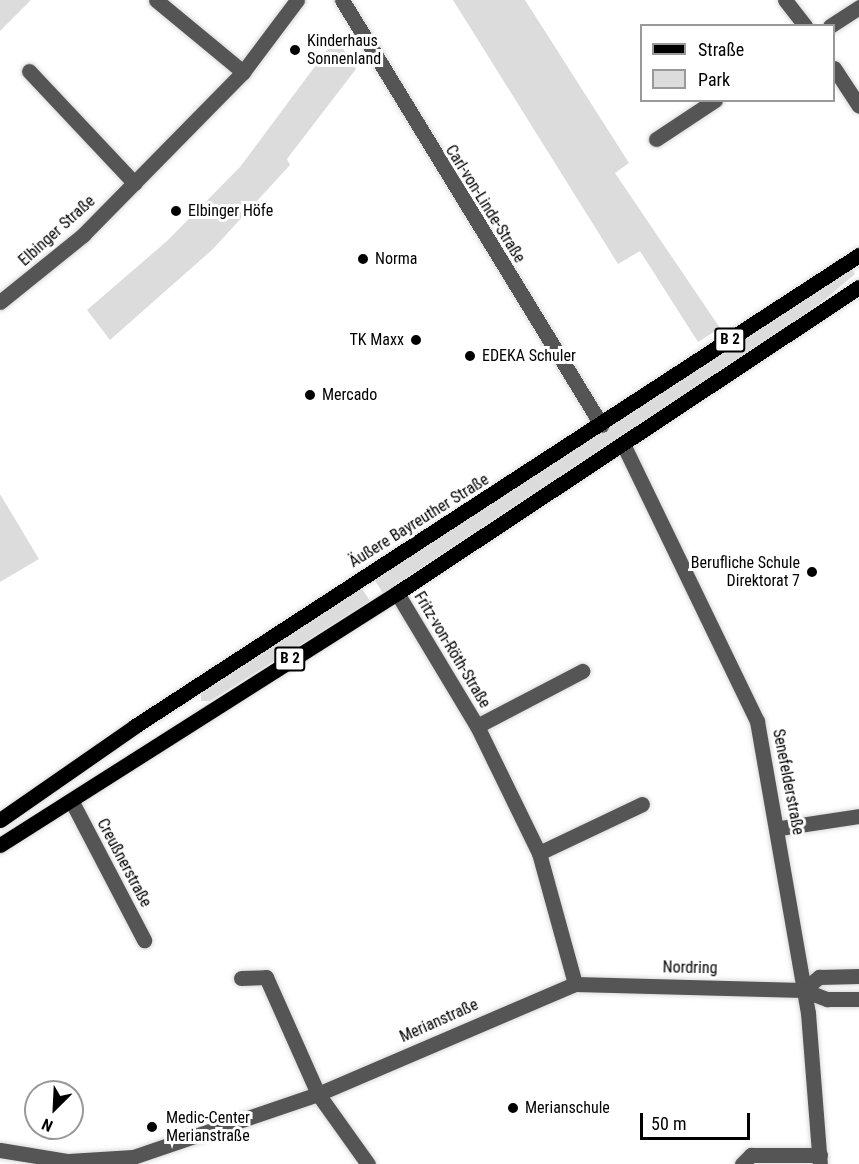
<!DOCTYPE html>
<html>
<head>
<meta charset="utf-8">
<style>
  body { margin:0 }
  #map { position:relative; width:859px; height:1164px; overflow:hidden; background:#fff; font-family:"Roboto Condensed",sans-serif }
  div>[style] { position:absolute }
  .green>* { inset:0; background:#dcdcdc }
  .roads { filter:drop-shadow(0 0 2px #dbdbdb) drop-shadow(0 0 2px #dbdbdb) }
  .minor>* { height:15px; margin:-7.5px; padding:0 7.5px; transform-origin:7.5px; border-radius:7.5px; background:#555 }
  .major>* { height:15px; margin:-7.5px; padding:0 7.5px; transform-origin:7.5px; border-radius:7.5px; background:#000 }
  .dots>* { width:16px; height:16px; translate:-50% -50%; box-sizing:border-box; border:3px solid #fff; border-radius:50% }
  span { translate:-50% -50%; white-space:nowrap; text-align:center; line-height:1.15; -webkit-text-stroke:6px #fff; paint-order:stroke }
  .shield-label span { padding:2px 4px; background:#fff; border:2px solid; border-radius:4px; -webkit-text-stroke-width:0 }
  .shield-label { font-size:15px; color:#000; font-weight:700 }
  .poi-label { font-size:16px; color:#000 }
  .left { translate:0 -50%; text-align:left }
  .right { translate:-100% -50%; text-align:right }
  .street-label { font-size:16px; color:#000 }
  .legend { position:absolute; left:640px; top:24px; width:195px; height:78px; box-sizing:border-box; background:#fff; border:2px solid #999; margin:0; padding:8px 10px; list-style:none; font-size:18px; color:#000 }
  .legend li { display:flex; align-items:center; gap:12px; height:30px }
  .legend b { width:30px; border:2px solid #999 }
  .north { position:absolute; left:24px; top:1080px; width:60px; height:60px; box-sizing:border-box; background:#fff; border:2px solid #999; border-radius:50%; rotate:204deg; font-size:16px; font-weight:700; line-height:24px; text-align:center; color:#000 }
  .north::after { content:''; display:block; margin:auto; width:21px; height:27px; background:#000; clip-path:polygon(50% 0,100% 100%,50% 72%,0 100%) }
  .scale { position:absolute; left:640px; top:1113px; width:110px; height:27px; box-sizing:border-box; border:3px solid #000; border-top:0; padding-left:8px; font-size:18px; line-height:21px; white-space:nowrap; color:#000; -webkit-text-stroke:4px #fff; paint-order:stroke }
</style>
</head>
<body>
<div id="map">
  <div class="green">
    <div style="clip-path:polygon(0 0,31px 0,0 31px)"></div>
    <div style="clip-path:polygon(453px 0,525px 0,629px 163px,615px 173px,720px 328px,698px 342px,640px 251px,618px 264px)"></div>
    <div style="clip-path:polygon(336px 38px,356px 69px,287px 159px,290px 165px,213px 249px,110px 340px,87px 310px,167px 241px,240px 167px)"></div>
    <div style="clip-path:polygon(851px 268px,855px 274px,812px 310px,383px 593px,374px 579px)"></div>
    <div style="clip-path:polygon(0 494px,39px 559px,0 582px)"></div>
    <div style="clip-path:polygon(361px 587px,370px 601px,210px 701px,201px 701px,201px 692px)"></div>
  </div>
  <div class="roads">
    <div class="minor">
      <div style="left:156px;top:0;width:113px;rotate:39.6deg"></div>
      <div style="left:342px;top:0;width:498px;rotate:58.6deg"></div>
      <div style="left:785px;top:0;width:33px;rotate:52deg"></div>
      <div style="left:830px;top:26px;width:35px;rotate:-33deg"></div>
      <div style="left:834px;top:68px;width:45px;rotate:56.7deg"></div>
      <div style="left:29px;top:71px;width:154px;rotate:46.8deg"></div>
      <div style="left:656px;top:139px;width:71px;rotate:-33.5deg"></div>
      <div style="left:0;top:302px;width:107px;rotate:-38.9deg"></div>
      <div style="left:83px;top:235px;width:228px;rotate:-45.5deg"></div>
      <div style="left:243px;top:72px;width:90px;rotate:-53.1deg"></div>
      <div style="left:623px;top:444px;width:308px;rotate:64.2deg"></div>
      <div style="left:757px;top:721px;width:296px;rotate:80.1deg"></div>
      <div style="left:808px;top:1013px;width:151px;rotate:85.5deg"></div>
      <div style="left:397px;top:593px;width:155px;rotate:59deg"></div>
      <div style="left:477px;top:726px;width:141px;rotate:64deg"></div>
      <div style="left:539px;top:853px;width:136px;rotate:74.6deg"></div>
      <div style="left:477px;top:726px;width:119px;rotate:-27.6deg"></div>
      <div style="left:72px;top:802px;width:156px;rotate:62.4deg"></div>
      <div style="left:780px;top:828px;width:80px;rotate:-8.6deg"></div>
      <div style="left:539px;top:853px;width:114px;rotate:-25.4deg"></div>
      <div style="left:241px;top:978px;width:25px;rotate:-2deg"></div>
      <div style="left:266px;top:977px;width:128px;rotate:66deg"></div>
      <div style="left:318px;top:1094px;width:86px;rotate:54.5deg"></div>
      <div style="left:803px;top:990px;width:21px;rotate:-39deg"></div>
      <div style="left:819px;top:977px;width:40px;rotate:-1.4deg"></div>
      <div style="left:0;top:1150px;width:69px;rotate:9.2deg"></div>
      <div style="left:68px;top:1161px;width:65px;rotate:-3.5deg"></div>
      <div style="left:133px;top:1157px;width:195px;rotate:-18.8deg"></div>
      <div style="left:318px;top:1094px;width:280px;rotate:-23.2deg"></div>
      <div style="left:575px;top:984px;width:228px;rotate:1.5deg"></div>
      <div style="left:803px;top:990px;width:26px;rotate:21deg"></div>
      <div style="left:827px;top:999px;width:32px"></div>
      <div style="left:742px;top:1164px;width:13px;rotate:-45deg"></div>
      <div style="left:751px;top:1155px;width:69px"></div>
    </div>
    <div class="major">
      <div style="left:0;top:820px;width:165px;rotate:-34.8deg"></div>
      <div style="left:135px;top:726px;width:864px;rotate:-33.05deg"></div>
      <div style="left:0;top:845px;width:470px;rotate:-32.4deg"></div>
      <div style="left:397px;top:593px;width:554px;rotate:-33.52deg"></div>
    </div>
  </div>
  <div class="dots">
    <div style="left:295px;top:50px;background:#000"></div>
    <div style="left:176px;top:211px;background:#000"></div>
    <div style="left:363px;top:259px;background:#000"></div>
    <div style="left:416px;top:340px;background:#000"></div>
    <div style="left:470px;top:356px;background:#000"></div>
    <div style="left:310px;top:395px;background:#000"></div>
    <div style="left:812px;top:572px;background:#000"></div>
    <div style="left:513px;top:1108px;background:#000"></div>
    <div style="left:152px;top:1127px;background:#000"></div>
  </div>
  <div class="shield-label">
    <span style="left:730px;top:340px">B 2</span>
    <span style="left:290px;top:659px">B 2</span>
  </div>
  <div class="poi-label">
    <span class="left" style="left:307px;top:50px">Kinderhaus<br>Sonnenland</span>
    <span class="left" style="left:188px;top:211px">Elbinger Höfe</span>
    <span class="left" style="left:375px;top:259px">Norma</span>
    <span class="right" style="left:404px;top:340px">TK Maxx</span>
    <span class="left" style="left:482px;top:356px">EDEKA Schuler</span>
    <span class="left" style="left:322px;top:395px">Mercado</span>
    <span class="right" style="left:800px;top:572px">Berufliche Schule<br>Direktorat 7</span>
    <span class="left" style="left:525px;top:1108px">Merianschule</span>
    <span class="left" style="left:166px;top:1127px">Medic-Center<br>Merianstraße</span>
  </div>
  <div class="street-label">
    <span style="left:485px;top:204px;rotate:58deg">Carl-von-Linde-Straße</span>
    <span style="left:57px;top:231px;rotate:-42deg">Elbinger Straße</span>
    <span style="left:419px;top:521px;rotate:-32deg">Äußere Bayreuther Straße</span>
    <span style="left:452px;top:650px;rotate:59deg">Fritz-von-Röth-Straße</span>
    <span style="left:788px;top:782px;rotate:79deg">Senefelderstraße</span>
    <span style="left:124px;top:863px;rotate:62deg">Creußnerstraße</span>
    <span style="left:690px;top:968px;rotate:1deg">Nordring</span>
    <span style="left:439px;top:1021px;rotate:-24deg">Merianstraße</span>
  </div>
  <ul class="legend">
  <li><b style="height:8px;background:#000"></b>Straße</li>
  <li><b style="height:16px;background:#dcdcdc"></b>Park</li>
  </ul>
  <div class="north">N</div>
  <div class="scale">50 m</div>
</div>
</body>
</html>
